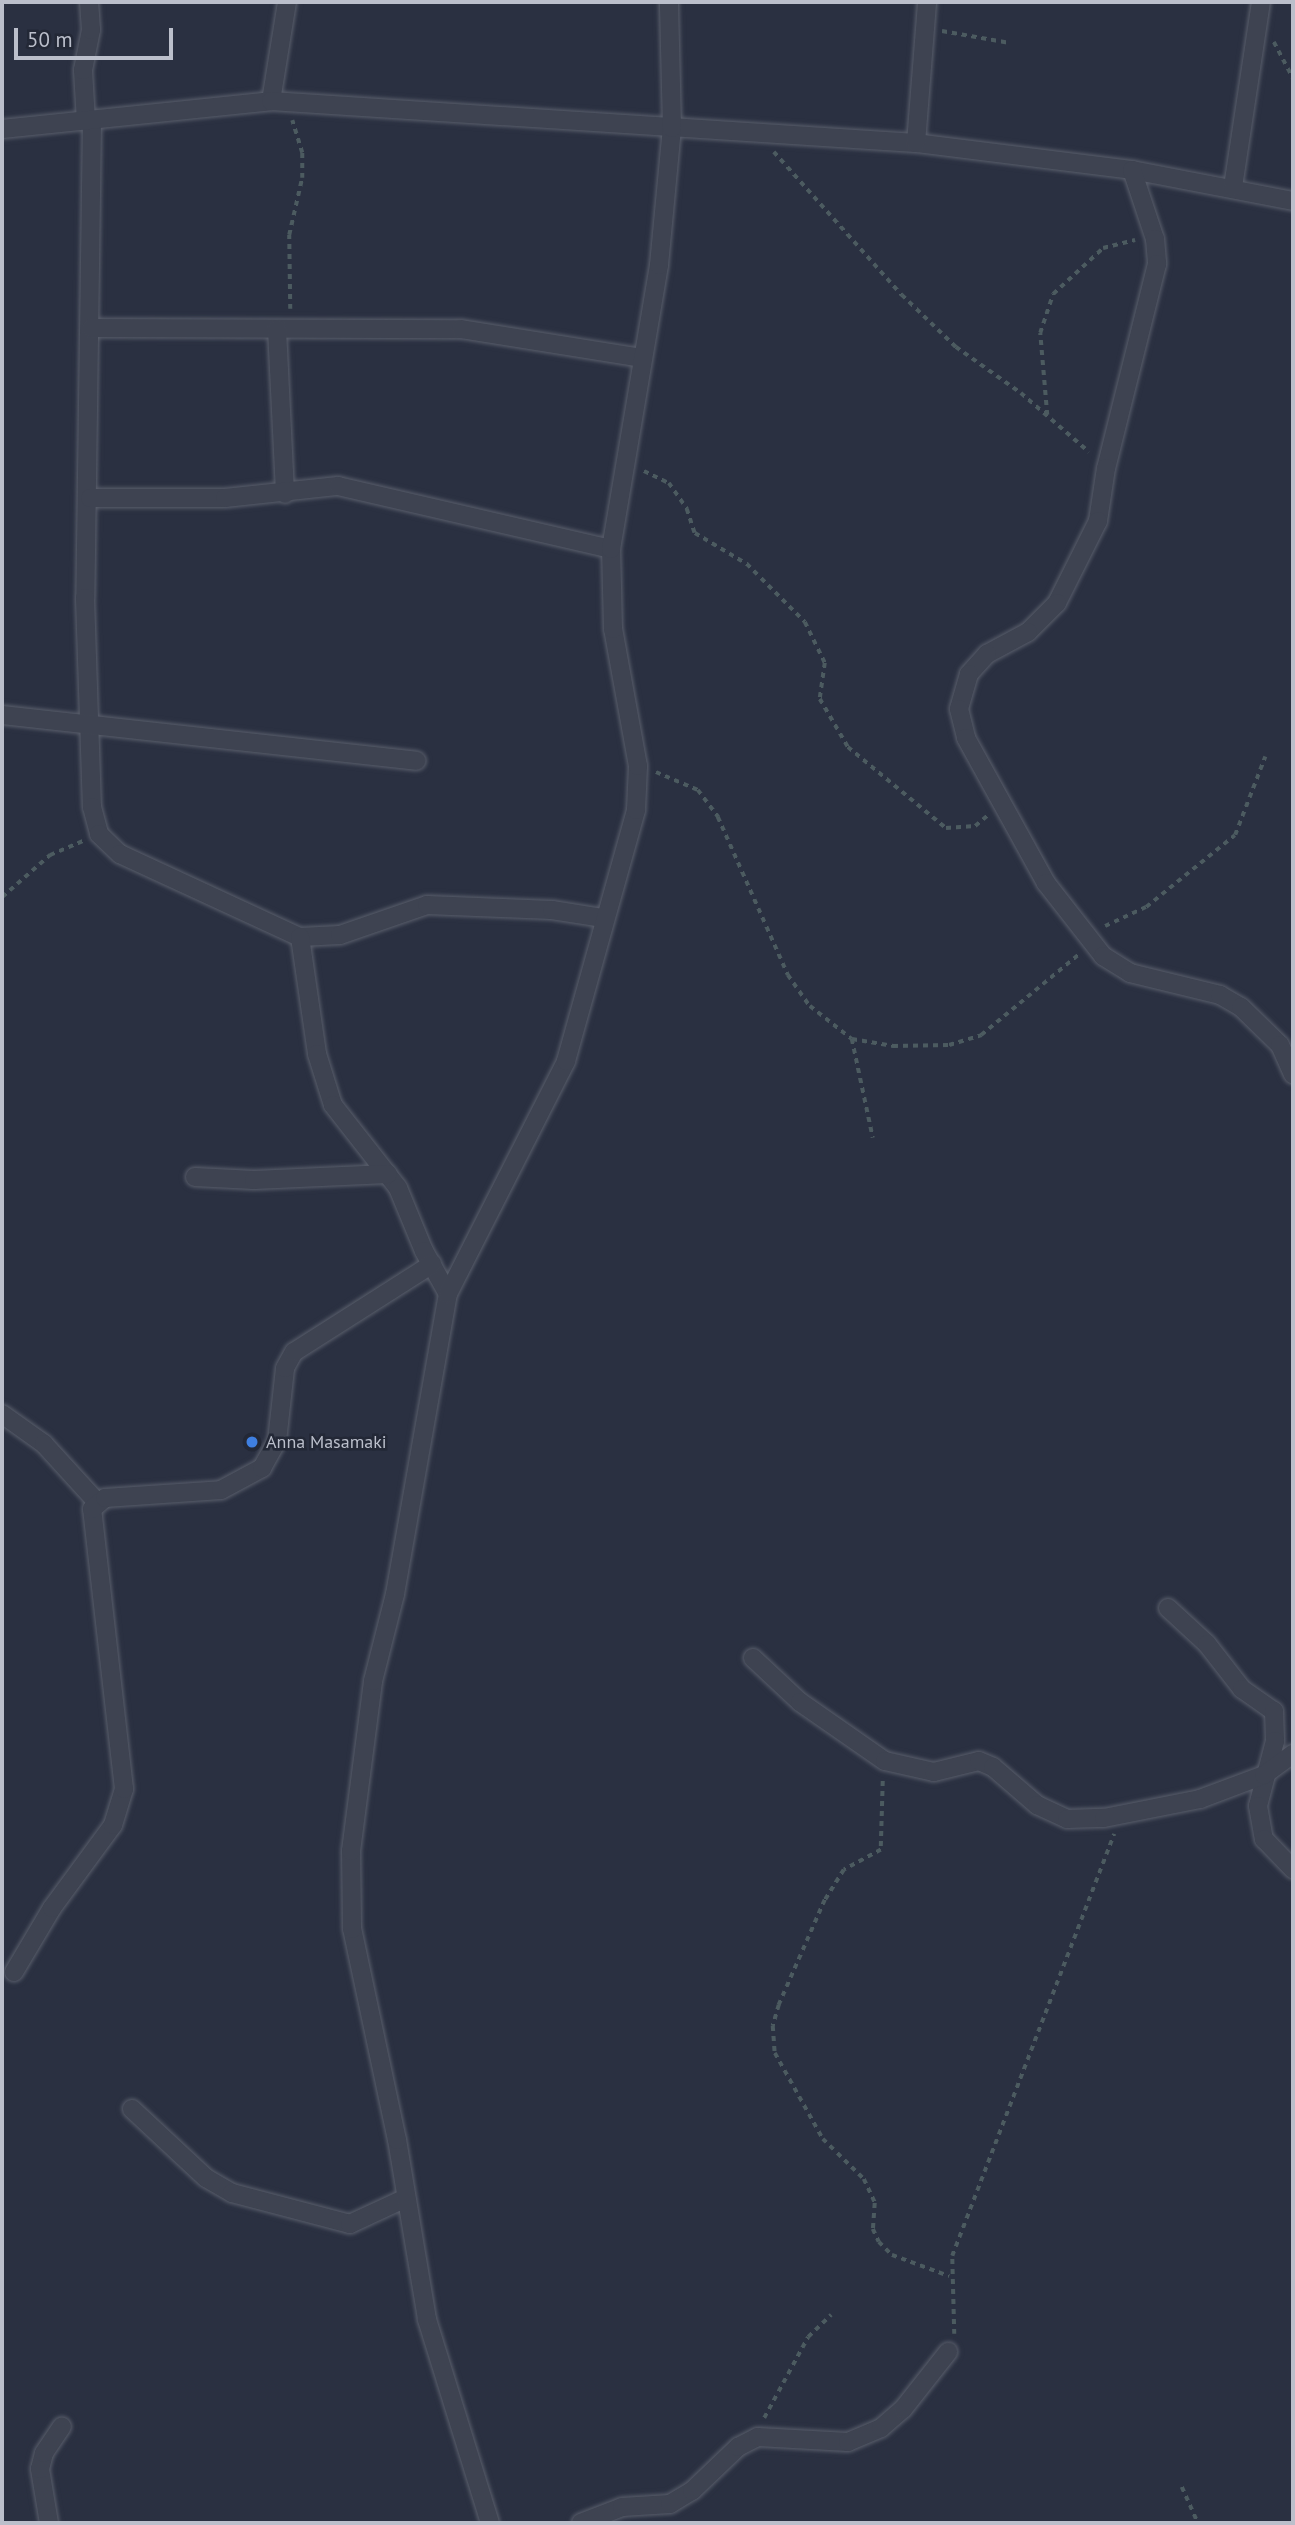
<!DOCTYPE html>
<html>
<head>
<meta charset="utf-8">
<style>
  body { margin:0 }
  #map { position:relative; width:1295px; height:2525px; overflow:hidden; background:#2a3041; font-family:"PT Sans",sans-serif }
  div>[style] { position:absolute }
  .path>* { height:3.5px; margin-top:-1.75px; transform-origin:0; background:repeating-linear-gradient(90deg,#4c5b60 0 5px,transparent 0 10px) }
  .roads { filter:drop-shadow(0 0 2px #595e6b) drop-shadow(0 0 2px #595e6b) }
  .street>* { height:18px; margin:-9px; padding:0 9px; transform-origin:9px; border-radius:9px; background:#3e4351 }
  .dots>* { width:19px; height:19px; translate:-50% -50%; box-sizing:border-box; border:4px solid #232836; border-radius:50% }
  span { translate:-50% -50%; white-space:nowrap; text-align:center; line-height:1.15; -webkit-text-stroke:5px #232836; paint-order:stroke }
  .poi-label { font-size:18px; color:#bbbfcb }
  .left { translate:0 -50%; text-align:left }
  .frame { position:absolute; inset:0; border:4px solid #bbbfcb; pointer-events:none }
  .scale { position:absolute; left:14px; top:28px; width:159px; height:32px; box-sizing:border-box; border:4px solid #bbbfcb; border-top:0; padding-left:9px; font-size:21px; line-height:24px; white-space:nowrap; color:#bbbfcb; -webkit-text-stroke:5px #232836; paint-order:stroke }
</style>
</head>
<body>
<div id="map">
  <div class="path">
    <div style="left:942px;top:31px;width:69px;rotate:10deg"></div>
    <div style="left:1274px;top:42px;width:41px;rotate:62.2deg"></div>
    <div style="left:774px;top:152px;width:192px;rotate:48.2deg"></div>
    <div style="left:902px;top:295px;width:75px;rotate:43.9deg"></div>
    <div style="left:956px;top:347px;width:80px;rotate:35.3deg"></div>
    <div style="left:1021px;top:393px;width:90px;rotate:40.9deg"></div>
    <div style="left:290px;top:309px;width:74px;rotate:-90.8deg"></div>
    <div style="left:289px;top:235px;width:58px;rotate:-77.2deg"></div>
    <div style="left:302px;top:178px;width:25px;rotate:-90deg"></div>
    <div style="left:302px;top:153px;width:34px;rotate:-107deg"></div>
    <div style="left:1047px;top:415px;width:82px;rotate:-94.9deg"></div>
    <div style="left:1040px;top:333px;width:41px;rotate:-71.6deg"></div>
    <div style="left:1053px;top:294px;width:68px;rotate:-42.6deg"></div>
    <div style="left:1103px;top:248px;width:33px;rotate:-14deg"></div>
    <div style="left:644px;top:471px;width:28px;rotate:26deg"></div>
    <div style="left:669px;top:483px;width:32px;rotate:55deg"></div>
    <div style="left:687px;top:509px;width:25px;rotate:72deg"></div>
    <div style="left:695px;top:533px;width:61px;rotate:30.8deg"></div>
    <div style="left:747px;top:564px;width:82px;rotate:45deg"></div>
    <div style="left:805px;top:622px;width:46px;rotate:64deg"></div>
    <div style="left:825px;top:663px;width:36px;rotate:98deg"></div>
    <div style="left:820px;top:699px;width:56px;rotate:59.7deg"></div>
    <div style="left:848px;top:747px;width:127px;rotate:39.6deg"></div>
    <div style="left:946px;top:828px;width:29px;rotate:-4deg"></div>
    <div style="left:975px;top:826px;width:17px;rotate:-40deg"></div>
    <div style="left:656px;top:772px;width:46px;rotate:23.2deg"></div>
    <div style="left:698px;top:790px;width:34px;rotate:53deg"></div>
    <div style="left:718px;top:817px;width:173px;rotate:66.1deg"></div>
    <div style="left:788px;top:975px;width:38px;rotate:55deg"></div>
    <div style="left:810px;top:1006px;width:53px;rotate:38.2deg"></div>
    <div style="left:852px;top:1039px;width:42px;rotate:9.7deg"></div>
    <div style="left:893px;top:1046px;width:56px;rotate:-1deg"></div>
    <div style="left:949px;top:1045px;width:34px;rotate:-17deg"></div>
    <div style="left:981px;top:1035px;width:126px;rotate:-39.5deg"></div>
    <div style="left:2px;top:897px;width:64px;rotate:-41.2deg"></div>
    <div style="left:50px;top:855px;width:36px;rotate:-23deg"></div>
    <div style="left:1105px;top:926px;width:45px;rotate:-24.9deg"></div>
    <div style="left:1146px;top:907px;width:114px;rotate:-39deg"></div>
    <div style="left:1235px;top:835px;width:84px;rotate:-69deg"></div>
    <div style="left:852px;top:1039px;width:101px;rotate:78deg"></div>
    <div style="left:883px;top:1781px;width:69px;rotate:91.7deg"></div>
    <div style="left:881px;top:1850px;width:42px;rotate:151.6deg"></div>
    <div style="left:844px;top:1870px;width:36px;rotate:122deg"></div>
    <div style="left:825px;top:1900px;width:115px;rotate:113.7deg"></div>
    <div style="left:779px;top:2005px;width:22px;rotate:106deg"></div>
    <div style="left:773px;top:2026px;width:27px;rotate:86deg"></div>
    <div style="left:775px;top:2053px;width:98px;rotate:60.8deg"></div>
    <div style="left:823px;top:2139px;width:57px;rotate:44.3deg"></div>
    <div style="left:864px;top:2179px;width:26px;rotate:65deg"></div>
    <div style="left:875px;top:2203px;width:26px;rotate:94deg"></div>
    <div style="left:873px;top:2229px;width:14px;rotate:65deg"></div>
    <div style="left:879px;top:2242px;width:18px;rotate:45deg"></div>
    <div style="left:892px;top:2255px;width:61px;rotate:20.2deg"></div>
    <div style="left:954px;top:2334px;width:78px;rotate:-91.5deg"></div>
    <div style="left:952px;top:2256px;width:452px;rotate:-69deg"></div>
    <div style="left:764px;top:2418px;width:92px;rotate:-61.5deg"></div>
    <div style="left:808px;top:2337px;width:32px;rotate:-44deg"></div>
    <div style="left:1182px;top:2487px;width:39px;rotate:66deg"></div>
  </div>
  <div class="roads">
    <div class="street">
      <div style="left:271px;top:101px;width:100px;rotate:-80.8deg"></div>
      <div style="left:92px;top:120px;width:478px;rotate:90.8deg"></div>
      <div style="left:85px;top:598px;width:209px;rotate:88.1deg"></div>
      <div style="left:92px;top:807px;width:28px;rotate:75deg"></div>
      <div style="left:99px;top:834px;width:29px;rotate:44deg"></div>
      <div style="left:120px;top:854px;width:198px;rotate:24.8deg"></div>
      <div style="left:300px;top:937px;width:40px;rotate:-2.9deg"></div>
      <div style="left:340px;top:935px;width:92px;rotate:-19deg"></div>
      <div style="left:427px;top:905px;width:125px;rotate:2.3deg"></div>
      <div style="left:552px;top:910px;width:52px;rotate:8.9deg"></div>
      <div style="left:86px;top:121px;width:51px;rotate:-93.4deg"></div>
      <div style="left:83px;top:70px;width:41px;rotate:-78.7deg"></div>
      <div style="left:91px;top:30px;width:28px;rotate:-94deg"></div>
      <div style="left:2px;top:129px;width:270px;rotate:-5.9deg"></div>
      <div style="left:271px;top:101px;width:646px;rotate:3.73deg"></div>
      <div style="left:916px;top:143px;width:218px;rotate:7.1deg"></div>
      <div style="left:1132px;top:170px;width:164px;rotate:10.9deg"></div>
      <div style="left:916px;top:143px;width:141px;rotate:-85.5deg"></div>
      <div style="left:1132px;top:170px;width:73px;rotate:71.6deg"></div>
      <div style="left:1155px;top:239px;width:25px;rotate:85deg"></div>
      <div style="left:1157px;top:264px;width:210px;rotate:104deg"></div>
      <div style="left:1106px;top:468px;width:54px;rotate:98.6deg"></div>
      <div style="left:1098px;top:521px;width:92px;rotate:116.6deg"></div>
      <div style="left:1057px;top:603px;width:41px;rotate:135deg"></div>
      <div style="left:1028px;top:632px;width:47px;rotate:151.8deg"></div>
      <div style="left:987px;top:654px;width:27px;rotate:132deg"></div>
      <div style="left:969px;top:674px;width:36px;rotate:106deg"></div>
      <div style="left:959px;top:709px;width:30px;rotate:76deg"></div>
      <div style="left:966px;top:738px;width:166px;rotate:61.1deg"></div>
      <div style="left:1046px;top:883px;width:93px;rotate:52deg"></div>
      <div style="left:1103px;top:956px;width:32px;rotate:32deg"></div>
      <div style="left:1130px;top:973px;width:93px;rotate:13.7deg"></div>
      <div style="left:1220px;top:995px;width:24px;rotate:30deg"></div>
      <div style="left:1241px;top:1007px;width:54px;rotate:44.3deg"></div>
      <div style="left:1280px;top:1045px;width:32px;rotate:66deg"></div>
      <div style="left:1233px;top:187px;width:187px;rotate:-81.4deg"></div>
      <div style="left:91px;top:328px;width:370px;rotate:0.2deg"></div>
      <div style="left:461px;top:329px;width:183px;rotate:9.1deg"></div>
      <div style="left:277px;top:329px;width:165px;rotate:87.2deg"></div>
      <div style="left:90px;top:498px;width:135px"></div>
      <div style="left:225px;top:498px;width:114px;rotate:-6.1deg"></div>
      <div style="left:338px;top:486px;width:280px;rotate:13deg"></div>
      <div style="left:2px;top:715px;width:417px;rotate:6.3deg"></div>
      <div style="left:300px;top:937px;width:118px;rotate:81.7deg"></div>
      <div style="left:317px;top:1054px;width:53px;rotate:72.6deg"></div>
      <div style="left:333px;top:1105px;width:105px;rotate:51.9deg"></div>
      <div style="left:398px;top:1188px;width:68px;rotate:67.6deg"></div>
      <div style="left:424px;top:1251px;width:49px;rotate:60.8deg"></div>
      <div style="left:195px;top:1177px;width:59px;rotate:2.9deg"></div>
      <div style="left:254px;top:1180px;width:134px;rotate:-2.6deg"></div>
      <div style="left:2px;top:1414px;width:52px;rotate:35.5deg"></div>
      <div style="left:44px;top:1444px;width:79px;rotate:47.6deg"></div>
      <div style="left:1168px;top:1608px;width:53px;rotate:42.7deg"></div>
      <div style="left:1207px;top:1644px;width:57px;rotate:52.1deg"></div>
      <div style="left:1242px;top:1689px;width:39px;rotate:35deg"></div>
      <div style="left:1274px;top:1711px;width:30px;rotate:88deg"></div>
      <div style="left:1275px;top:1741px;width:67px;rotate:104.7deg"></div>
      <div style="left:1258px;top:1806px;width:34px;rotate:80deg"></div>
      <div style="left:1264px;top:1839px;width:42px;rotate:46deg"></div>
      <div style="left:753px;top:1658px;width:64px;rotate:43.1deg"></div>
      <div style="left:800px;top:1702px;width:103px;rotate:34.8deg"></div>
      <div style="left:885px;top:1761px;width:50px;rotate:12.7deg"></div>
      <div style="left:934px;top:1772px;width:46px;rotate:-13.7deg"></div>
      <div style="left:979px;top:1761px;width:15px;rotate:23deg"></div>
      <div style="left:993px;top:1767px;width:58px;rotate:40.8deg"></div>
      <div style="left:1037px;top:1805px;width:33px;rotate:25deg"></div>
      <div style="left:1067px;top:1819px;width:37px;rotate:-2deg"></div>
      <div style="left:1104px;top:1818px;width:98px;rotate:-11.2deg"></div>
      <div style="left:1200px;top:1799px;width:68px;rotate:-20.6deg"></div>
      <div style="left:1264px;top:1775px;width:36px;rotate:-36deg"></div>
      <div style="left:14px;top:1972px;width:74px;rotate:-59.3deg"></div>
      <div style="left:52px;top:1908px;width:103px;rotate:-53.7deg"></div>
      <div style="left:113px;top:1825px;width:38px;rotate:-73deg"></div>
      <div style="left:124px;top:1789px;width:282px;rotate:-96.5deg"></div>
      <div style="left:92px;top:1509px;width:17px;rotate:-40deg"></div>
      <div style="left:105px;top:1498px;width:116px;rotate:-3.9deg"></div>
      <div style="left:221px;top:1490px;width:47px;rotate:-28.2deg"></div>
      <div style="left:262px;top:1468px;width:31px;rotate:-61deg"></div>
      <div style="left:277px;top:1441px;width:73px;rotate:-83.7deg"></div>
      <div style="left:285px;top:1368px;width:18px;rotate:-61deg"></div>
      <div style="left:294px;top:1352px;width:164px;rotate:-32.5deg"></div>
      <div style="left:132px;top:2109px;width:101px;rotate:43deg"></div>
      <div style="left:206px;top:2178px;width:30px;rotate:30deg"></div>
      <div style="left:232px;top:2193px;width:122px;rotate:14.7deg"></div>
      <div style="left:350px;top:2224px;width:62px;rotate:-24.9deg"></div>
      <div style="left:49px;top:2523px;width:55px;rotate:-99.5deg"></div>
      <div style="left:40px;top:2469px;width:16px;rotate:-76deg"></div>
      <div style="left:44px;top:2453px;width:32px;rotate:-56deg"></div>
      <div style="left:490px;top:2523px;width:214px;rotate:-107.2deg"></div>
      <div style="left:427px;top:2319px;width:181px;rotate:-99.5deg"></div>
      <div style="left:397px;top:2140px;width:216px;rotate:-102deg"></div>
      <div style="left:352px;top:1929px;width:78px;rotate:-90.7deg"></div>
      <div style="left:351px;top:1851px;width:171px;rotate:-82.6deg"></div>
      <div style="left:373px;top:1681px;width:90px;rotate:-75.8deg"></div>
      <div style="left:395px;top:1594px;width:305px;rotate:-80deg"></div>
      <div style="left:448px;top:1294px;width:261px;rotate:-63.1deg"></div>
      <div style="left:566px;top:1061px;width:261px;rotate:-74.4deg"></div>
      <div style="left:636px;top:810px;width:44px;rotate:-87.4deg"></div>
      <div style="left:638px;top:766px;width:139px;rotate:-100.3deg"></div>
      <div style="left:613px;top:629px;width:80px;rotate:-91.4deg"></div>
      <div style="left:611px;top:549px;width:288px;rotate:-80.4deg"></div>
      <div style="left:659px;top:265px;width:138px;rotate:-84.6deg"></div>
      <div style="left:672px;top:128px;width:126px;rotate:-91.4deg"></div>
      <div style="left:581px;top:2523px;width:44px;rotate:-21.3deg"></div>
      <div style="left:622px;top:2507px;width:48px;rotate:-3.6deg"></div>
      <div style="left:670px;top:2504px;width:26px;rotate:-31deg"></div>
      <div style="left:692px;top:2491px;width:64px;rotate:-43.7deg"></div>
      <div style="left:738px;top:2447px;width:22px;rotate:-27deg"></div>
      <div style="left:758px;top:2437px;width:90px;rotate:3.2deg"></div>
      <div style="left:848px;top:2442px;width:36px;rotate:-23deg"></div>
      <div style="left:881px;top:2428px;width:29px;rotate:-41deg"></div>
      <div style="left:903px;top:2409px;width:73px;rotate:-51.7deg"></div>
    </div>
  </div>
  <div class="dots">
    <div style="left:252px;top:1442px;background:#3f7fe0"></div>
  </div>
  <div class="poi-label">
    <span class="left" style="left:266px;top:1442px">Anna Masamaki</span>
  </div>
  <div class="frame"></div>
  <div class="scale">50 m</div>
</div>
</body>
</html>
